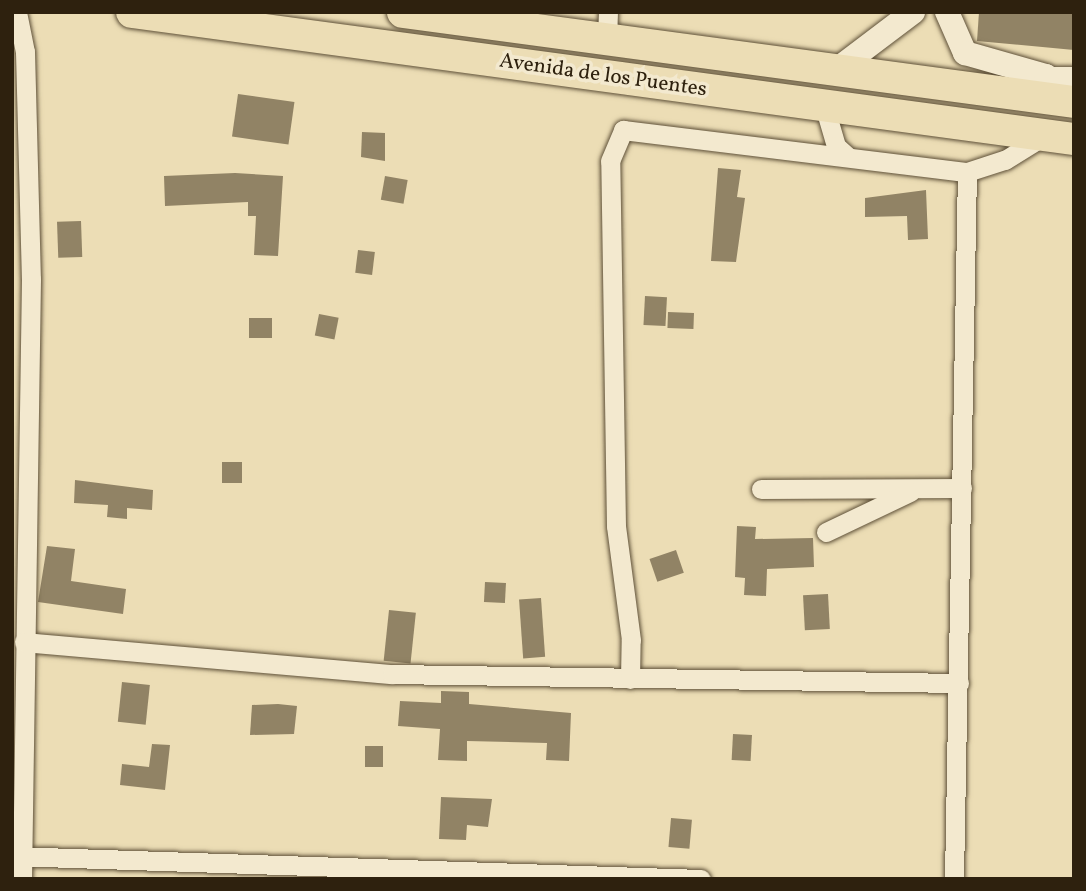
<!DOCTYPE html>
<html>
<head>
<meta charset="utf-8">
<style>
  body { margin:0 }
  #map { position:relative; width:1086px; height:891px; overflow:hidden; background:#ecddb5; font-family:Vollkorn,serif }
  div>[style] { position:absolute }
  .building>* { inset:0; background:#918365; transform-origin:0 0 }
  .roads { filter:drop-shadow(0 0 2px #5e5038) drop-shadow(0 0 2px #5e5038) }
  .minor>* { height:19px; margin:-9.5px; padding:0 9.5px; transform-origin:9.5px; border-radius:9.5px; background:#f3e9cf }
  .tertiary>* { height:24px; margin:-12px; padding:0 12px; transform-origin:12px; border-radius:12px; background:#f3e9cf }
  .primary>* { height:32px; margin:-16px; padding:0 16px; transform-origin:16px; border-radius:16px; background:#ecddb5 }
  span { translate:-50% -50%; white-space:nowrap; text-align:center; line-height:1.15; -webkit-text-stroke:7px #f3e9cf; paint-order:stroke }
  .street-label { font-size:21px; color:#2e210e }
  .frame { position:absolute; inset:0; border:14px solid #2e210e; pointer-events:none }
</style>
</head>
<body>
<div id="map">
  <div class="building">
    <div style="clip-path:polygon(979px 12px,1074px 12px,1074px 50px,977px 41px)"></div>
    <div style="left:238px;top:94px;width:57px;height:43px;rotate:8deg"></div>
    <div style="clip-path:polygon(362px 132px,385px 133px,385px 161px,361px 157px)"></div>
    <div style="clip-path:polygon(718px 168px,741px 170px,737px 197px,745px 198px,736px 262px,711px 261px)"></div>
    <div style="clip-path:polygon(235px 173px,283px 176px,278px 256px,254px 255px,256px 216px,248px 216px,248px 202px,165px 206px,164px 176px)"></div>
    <div style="left:385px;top:176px;width:23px;height:24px;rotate:10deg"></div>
    <div style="clip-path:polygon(926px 190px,928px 239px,908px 240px,907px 216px,865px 217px,865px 198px)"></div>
    <div style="left:81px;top:221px;width:36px;height:24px;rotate:88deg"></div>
    <div style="left:358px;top:250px;width:17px;height:23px;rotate:7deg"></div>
    <div style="left:645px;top:296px;width:22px;height:29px;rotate:3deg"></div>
    <div style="left:668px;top:312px;width:26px;height:16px;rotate:2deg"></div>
    <div style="left:319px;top:314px;width:20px;height:22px;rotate:11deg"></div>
    <div style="left:272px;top:318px;width:20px;height:23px;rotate:90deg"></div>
    <div style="left:222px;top:462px;width:20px;height:21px"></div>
    <div style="clip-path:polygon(75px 480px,153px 490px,152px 510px,127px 508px,127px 519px,107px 517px,108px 505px,74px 503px)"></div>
    <div style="clip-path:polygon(737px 526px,756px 527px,755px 539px,813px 538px,814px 567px,767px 569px,766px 596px,744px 595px,745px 578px,735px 577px)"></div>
    <div style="clip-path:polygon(47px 546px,75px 549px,71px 581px,126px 589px,123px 614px,38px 602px)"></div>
    <div style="left:676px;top:550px;width:24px;height:28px;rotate:71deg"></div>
    <div style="left:485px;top:582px;width:21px;height:20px;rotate:3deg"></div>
    <div style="left:828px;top:594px;width:35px;height:25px;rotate:87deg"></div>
    <div style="left:541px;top:598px;width:59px;height:22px;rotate:86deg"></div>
    <div style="left:389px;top:610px;width:27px;height:51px;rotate:6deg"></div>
    <div style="left:122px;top:682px;width:28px;height:40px;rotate:6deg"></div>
    <div style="clip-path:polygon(441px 691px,469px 692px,469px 704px,571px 713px,569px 761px,546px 760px,547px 743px,467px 741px,467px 761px,438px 760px,440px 729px,398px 726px,400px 701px,441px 703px)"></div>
    <div style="clip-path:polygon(278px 704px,297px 706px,294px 734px,250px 735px,252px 705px)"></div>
    <div style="left:733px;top:734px;width:19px;height:26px;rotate:3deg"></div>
    <div style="clip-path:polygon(152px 744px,170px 745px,165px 790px,120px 785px,122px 764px,149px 767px)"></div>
    <div style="left:365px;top:746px;width:18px;height:21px"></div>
    <div style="clip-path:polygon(441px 797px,492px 799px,488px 827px,467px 825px,466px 840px,439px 839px)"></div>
    <div style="left:671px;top:818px;width:21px;height:29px;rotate:5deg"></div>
  </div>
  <div class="roads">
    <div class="minor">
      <div style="left:17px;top:12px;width:41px;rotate:78.7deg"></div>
      <div style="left:25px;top:52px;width:227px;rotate:88.5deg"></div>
      <div style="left:31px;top:279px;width:600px;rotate:90.86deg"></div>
      <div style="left:607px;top:40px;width:28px;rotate:-88deg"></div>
      <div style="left:1046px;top:76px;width:28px"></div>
      <div style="left:824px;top:105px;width:43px;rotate:73.7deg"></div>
      <div style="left:836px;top:146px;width:15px;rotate:42deg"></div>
      <div style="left:761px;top:489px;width:201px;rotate:-0.3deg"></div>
      <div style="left:826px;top:532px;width:93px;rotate:-25.5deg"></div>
      <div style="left:24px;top:642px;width:369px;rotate:5deg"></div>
      <div style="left:392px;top:674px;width:567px;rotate:0.91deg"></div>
      <div style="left:630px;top:679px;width:39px;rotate:-89deg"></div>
      <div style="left:631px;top:640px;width:115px;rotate:-97.5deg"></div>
      <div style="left:616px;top:526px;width:365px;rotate:-90.9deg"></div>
      <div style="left:610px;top:161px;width:34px;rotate:-67deg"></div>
      <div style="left:623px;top:130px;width:347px;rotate:7deg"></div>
      <div style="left:967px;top:172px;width:40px;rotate:-18deg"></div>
      <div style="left:1005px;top:160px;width:47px;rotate:-32deg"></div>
      <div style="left:12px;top:856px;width:689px;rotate:1.91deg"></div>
      <div style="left:954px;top:879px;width:707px;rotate:-88.95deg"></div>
    </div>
    <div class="tertiary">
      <div style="left:947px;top:12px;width:45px;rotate:66.3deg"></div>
      <div style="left:965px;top:53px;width:84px;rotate:15.9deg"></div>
      <div style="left:1046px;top:76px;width:25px;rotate:78deg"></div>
      <div style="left:835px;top:71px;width:98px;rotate:-37.1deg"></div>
    </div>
    <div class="primary">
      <div style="left:132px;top:12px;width:951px;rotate:7.68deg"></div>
      <div style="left:403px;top:12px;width:677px;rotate:7.64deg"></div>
    </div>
  </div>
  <div class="street-label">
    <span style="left:603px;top:76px;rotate:8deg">Avenida de los Puentes</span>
  </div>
  <div class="frame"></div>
</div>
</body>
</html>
